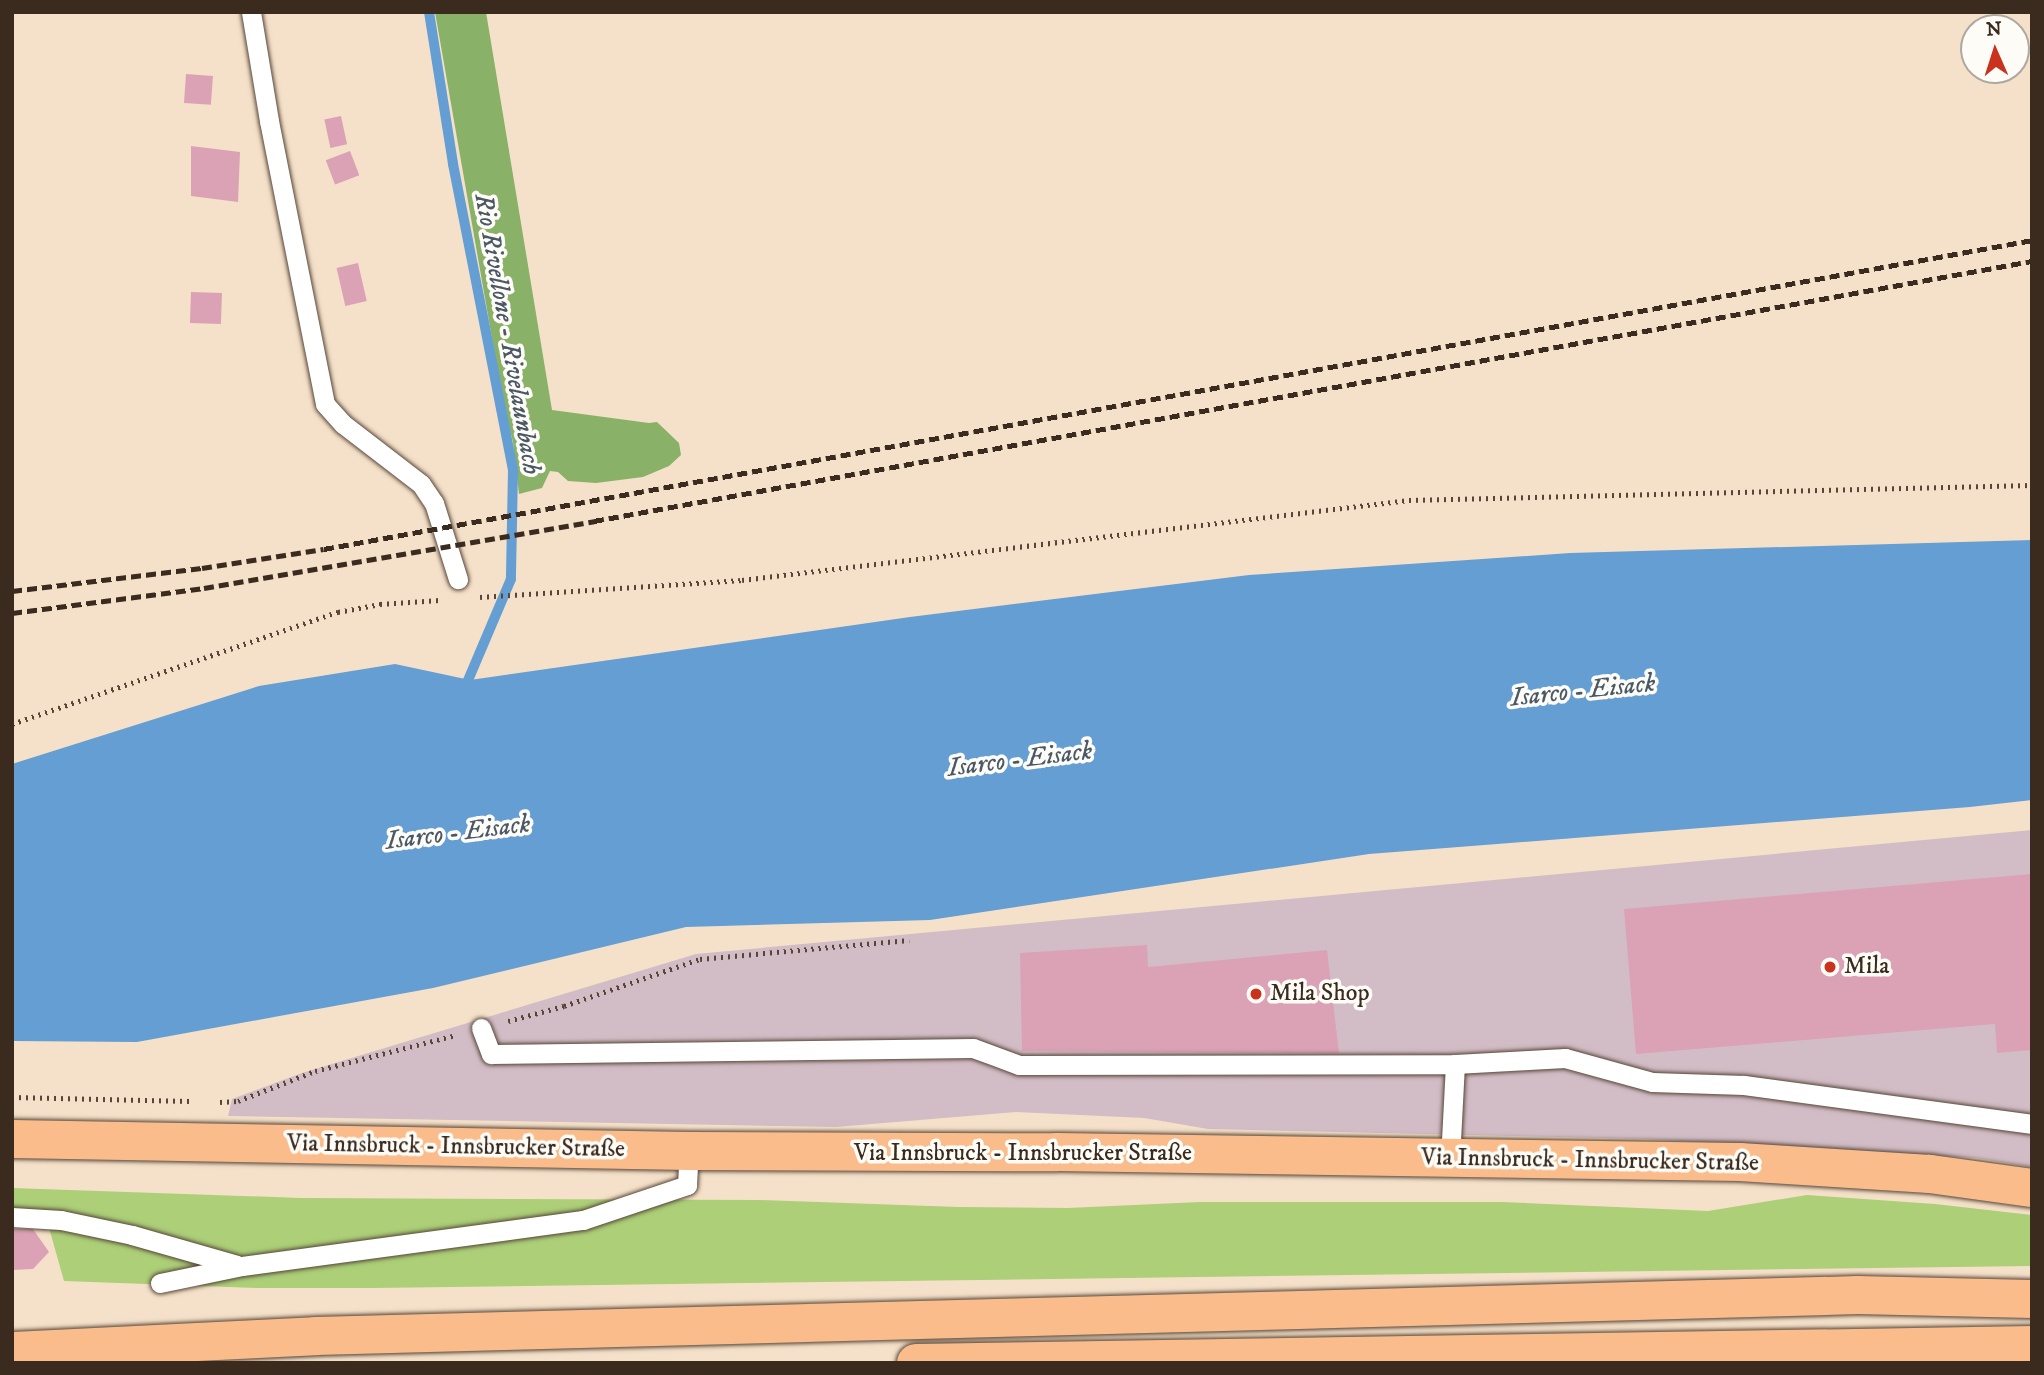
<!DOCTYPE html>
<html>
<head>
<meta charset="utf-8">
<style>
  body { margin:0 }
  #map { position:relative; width:2044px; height:1375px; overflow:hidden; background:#f5e1c9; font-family:"IM FELL DW Pica",serif }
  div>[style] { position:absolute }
  .industrial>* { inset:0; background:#d2bdc6 }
  .green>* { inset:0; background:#accf78 }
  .forest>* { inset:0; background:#89b268 }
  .water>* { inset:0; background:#649ed3 }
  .stream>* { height:10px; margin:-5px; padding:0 5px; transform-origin:5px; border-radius:5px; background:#649ed3 }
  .building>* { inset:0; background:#dba2b6; transform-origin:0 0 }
  .path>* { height:4.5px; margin-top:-2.25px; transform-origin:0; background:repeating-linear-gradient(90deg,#574538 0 2px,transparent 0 7px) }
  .roads { filter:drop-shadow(0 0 2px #574538) drop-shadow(0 0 2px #574538) }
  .service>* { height:19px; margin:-9.5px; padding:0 9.5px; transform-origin:9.5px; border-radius:9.5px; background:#fff }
  .primary>* { height:38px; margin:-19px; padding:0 19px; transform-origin:19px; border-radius:19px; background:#fabc8b }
  .motorway>* { height:38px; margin:-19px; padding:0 19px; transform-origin:19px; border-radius:19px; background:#fabc8b }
  .rail>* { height:5px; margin-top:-2.5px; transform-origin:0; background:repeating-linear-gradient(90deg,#3b2a1e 0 10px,transparent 0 15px) }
  .dots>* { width:19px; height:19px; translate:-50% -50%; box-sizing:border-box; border:4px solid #fdfcf7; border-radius:50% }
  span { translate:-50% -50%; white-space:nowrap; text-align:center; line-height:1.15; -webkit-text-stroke:7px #fdfcf7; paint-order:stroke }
  .poi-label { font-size:24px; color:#3b2a1e }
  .left { translate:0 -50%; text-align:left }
  .street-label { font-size:24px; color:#3b2a1e }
  .water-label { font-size:26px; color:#4b5866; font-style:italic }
  .frame { position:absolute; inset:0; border:14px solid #3b2a1e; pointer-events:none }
  .north { position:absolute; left:1960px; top:14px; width:70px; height:70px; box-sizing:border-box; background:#fdfcf7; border:2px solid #afa8a0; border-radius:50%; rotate:357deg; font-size:19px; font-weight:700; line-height:28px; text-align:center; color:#3b2a1e }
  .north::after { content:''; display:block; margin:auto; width:24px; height:32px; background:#c8321e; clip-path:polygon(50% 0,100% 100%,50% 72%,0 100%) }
</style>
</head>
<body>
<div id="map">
  <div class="industrial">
    <div style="clip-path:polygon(2032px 830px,2032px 1167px,1976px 1158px,1646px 1139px,1208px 1129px,1144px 1118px,1016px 1112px,836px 1127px,228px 1116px,232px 1099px,302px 1073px,696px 954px)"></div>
  </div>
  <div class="green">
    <div style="clip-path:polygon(12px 1188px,301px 1198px,760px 1200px,958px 1207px,1068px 1208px,1200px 1202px,1502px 1202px,1708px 1211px,1807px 1195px,1935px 1204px,2032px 1215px,2032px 1266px,373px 1288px,257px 1288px,64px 1281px,44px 1210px,12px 1209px)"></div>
  </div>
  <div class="forest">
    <div style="clip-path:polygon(435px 12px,486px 12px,552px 410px,649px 423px,657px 422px,679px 443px,681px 455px,669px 466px,643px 477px,596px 483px,568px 481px,558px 472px,550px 471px,542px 488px,519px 494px,513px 442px,504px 407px)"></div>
  </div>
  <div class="water">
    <div style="clip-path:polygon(2032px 540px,2032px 800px,1970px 807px,1369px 854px,930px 920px,686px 927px,433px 988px,137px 1042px,12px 1041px,12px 764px,259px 686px,395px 664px,470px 680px,910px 617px,1249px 575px,1570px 553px)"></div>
  </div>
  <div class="stream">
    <div style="left:429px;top:12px;width:154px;rotate:81deg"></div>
    <div style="left:453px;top:164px;width:312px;rotate:78.9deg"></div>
    <div style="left:513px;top:470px;width:109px;rotate:91.1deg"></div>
    <div style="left:511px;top:579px;width:123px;rotate:113deg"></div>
  </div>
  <div class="building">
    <div style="left:186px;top:74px;width:27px;height:29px;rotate:4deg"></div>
    <div style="left:341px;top:116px;width:29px;height:17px;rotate:78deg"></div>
    <div style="clip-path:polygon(191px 146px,240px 152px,238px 202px,191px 196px)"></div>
    <div style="left:350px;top:151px;width:26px;height:26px;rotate:69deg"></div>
    <div style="left:358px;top:263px;width:39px;height:22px;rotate:77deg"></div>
    <div style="left:191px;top:292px;width:31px;height:31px;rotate:2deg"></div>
    <div style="clip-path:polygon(2032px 874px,2032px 1050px,1997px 1053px,1995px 1024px,1636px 1054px,1624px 909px)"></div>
    <div style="clip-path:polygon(1147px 945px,1148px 967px,1327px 950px,1339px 1053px,1022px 1051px,1020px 953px)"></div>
    <div style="clip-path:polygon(12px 1229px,33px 1229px,49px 1252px,33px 1269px,12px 1270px)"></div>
  </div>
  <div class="path">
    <div style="left:480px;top:597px;width:263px;rotate:-3.7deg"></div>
    <div style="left:742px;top:580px;width:672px;rotate:-6.84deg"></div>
    <div style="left:1409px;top:500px;width:623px;rotate:-1.38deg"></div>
    <div style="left:12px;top:724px;width:345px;rotate:-19deg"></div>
    <div style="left:338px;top:612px;width:43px;rotate:-10.8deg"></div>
    <div style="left:380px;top:604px;width:60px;rotate:-3.8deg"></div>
    <div style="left:508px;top:1021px;width:58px;rotate:-15deg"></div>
    <div style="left:564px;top:1006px;width:144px;rotate:-19.1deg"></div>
    <div style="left:700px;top:959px;width:210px;rotate:-5.2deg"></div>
    <div style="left:12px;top:1097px;width:178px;rotate:1.3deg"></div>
    <div style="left:220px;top:1102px;width:18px;rotate:-3deg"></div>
    <div style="left:238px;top:1101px;width:83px;rotate:-21.3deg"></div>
    <div style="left:315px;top:1071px;width:146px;rotate:-14.3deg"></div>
  </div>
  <div class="roads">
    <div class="service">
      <div style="left:251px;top:12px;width:110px;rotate:80.6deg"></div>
      <div style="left:269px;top:121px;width:288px;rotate:78.8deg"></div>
      <div style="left:325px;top:404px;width:27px;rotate:48deg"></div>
      <div style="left:343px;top:424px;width:98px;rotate:37.6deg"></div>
      <div style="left:421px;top:484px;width:23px;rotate:56deg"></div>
      <div style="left:434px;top:503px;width:80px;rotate:72.5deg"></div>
      <div style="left:481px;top:1028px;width:28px;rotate:69deg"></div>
      <div style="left:491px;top:1054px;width:482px;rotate:-0.7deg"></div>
      <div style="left:973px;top:1048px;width:49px;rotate:20.3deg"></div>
      <div style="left:1019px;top:1065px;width:436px;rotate:-0.1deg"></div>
      <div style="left:1455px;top:1064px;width:96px;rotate:93deg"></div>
      <div style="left:1455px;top:1064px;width:110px;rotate:-3.1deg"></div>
      <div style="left:1565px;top:1058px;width:90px;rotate:15.4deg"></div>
      <div style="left:1652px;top:1082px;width:92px;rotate:1.9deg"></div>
      <div style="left:1744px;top:1085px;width:291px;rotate:7.7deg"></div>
      <div style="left:12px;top:1217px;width:49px;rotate:3.5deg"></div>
      <div style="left:61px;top:1220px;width:73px;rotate:11.9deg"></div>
      <div style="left:132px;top:1235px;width:109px;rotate:15.9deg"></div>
      <div style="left:160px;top:1283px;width:84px;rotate:-11.7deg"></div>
      <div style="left:242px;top:1266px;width:344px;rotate:-7.7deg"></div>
      <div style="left:583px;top:1220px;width:110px;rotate:-18.6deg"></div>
      <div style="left:687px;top:1185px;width:34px;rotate:-87deg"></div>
    </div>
    <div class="primary">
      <div style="left:12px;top:1139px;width:677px;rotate:1.02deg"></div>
      <div style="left:689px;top:1151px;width:368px;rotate:0.2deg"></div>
      <div style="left:1057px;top:1152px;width:683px;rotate:0.84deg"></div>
      <div style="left:1740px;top:1162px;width:190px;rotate:3.6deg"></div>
      <div style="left:1930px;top:1174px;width:103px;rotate:7.8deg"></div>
    </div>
    <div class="motorway">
      <div style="left:12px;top:1351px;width:304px;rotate:-2.8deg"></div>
      <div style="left:316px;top:1336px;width:1542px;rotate:-1.52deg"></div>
      <div style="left:1857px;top:1295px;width:175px;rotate:1.3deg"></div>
      <div style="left:916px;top:1363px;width:1116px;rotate:-0.92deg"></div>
    </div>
  </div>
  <div class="rail">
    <div style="left:12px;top:591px;width:191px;rotate:-6.9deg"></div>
    <div style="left:202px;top:568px;width:123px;rotate:-8.9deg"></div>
    <div style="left:324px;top:549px;width:1736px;rotate:-10.25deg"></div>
    <div style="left:12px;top:613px;width:194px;rotate:-7.4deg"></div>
    <div style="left:204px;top:588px;width:396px;rotate:-9.7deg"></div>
    <div style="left:594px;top:521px;width:1461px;rotate:-10.25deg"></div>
  </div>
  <div class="dots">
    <div style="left:1830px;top:967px;background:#c8321e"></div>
    <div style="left:1256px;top:994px;background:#c8321e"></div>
  </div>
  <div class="poi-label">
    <span class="left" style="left:1844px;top:967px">Mila</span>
    <span class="left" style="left:1270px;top:994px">Mila Shop</span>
  </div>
  <div class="street-label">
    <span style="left:456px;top:1147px;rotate:1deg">Via Innsbruck - Innsbrucker Straße</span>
    <span style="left:1023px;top:1154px">Via Innsbruck - Innsbrucker Straße</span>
    <span style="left:1590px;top:1161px;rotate:1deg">Via Innsbruck - Innsbrucker Straße</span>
  </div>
  <div class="water-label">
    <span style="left:507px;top:334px;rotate:80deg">Rio Rivellone - Rivelaunbach</span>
    <span style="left:1583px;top:691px;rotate:-6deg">Isarco - Eisack</span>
    <span style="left:1020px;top:760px;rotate:-7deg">Isarco - Eisack</span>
    <span style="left:458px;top:833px;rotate:-7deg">Isarco - Eisack</span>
  </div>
  <div class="frame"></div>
  <div class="north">N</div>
</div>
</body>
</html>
